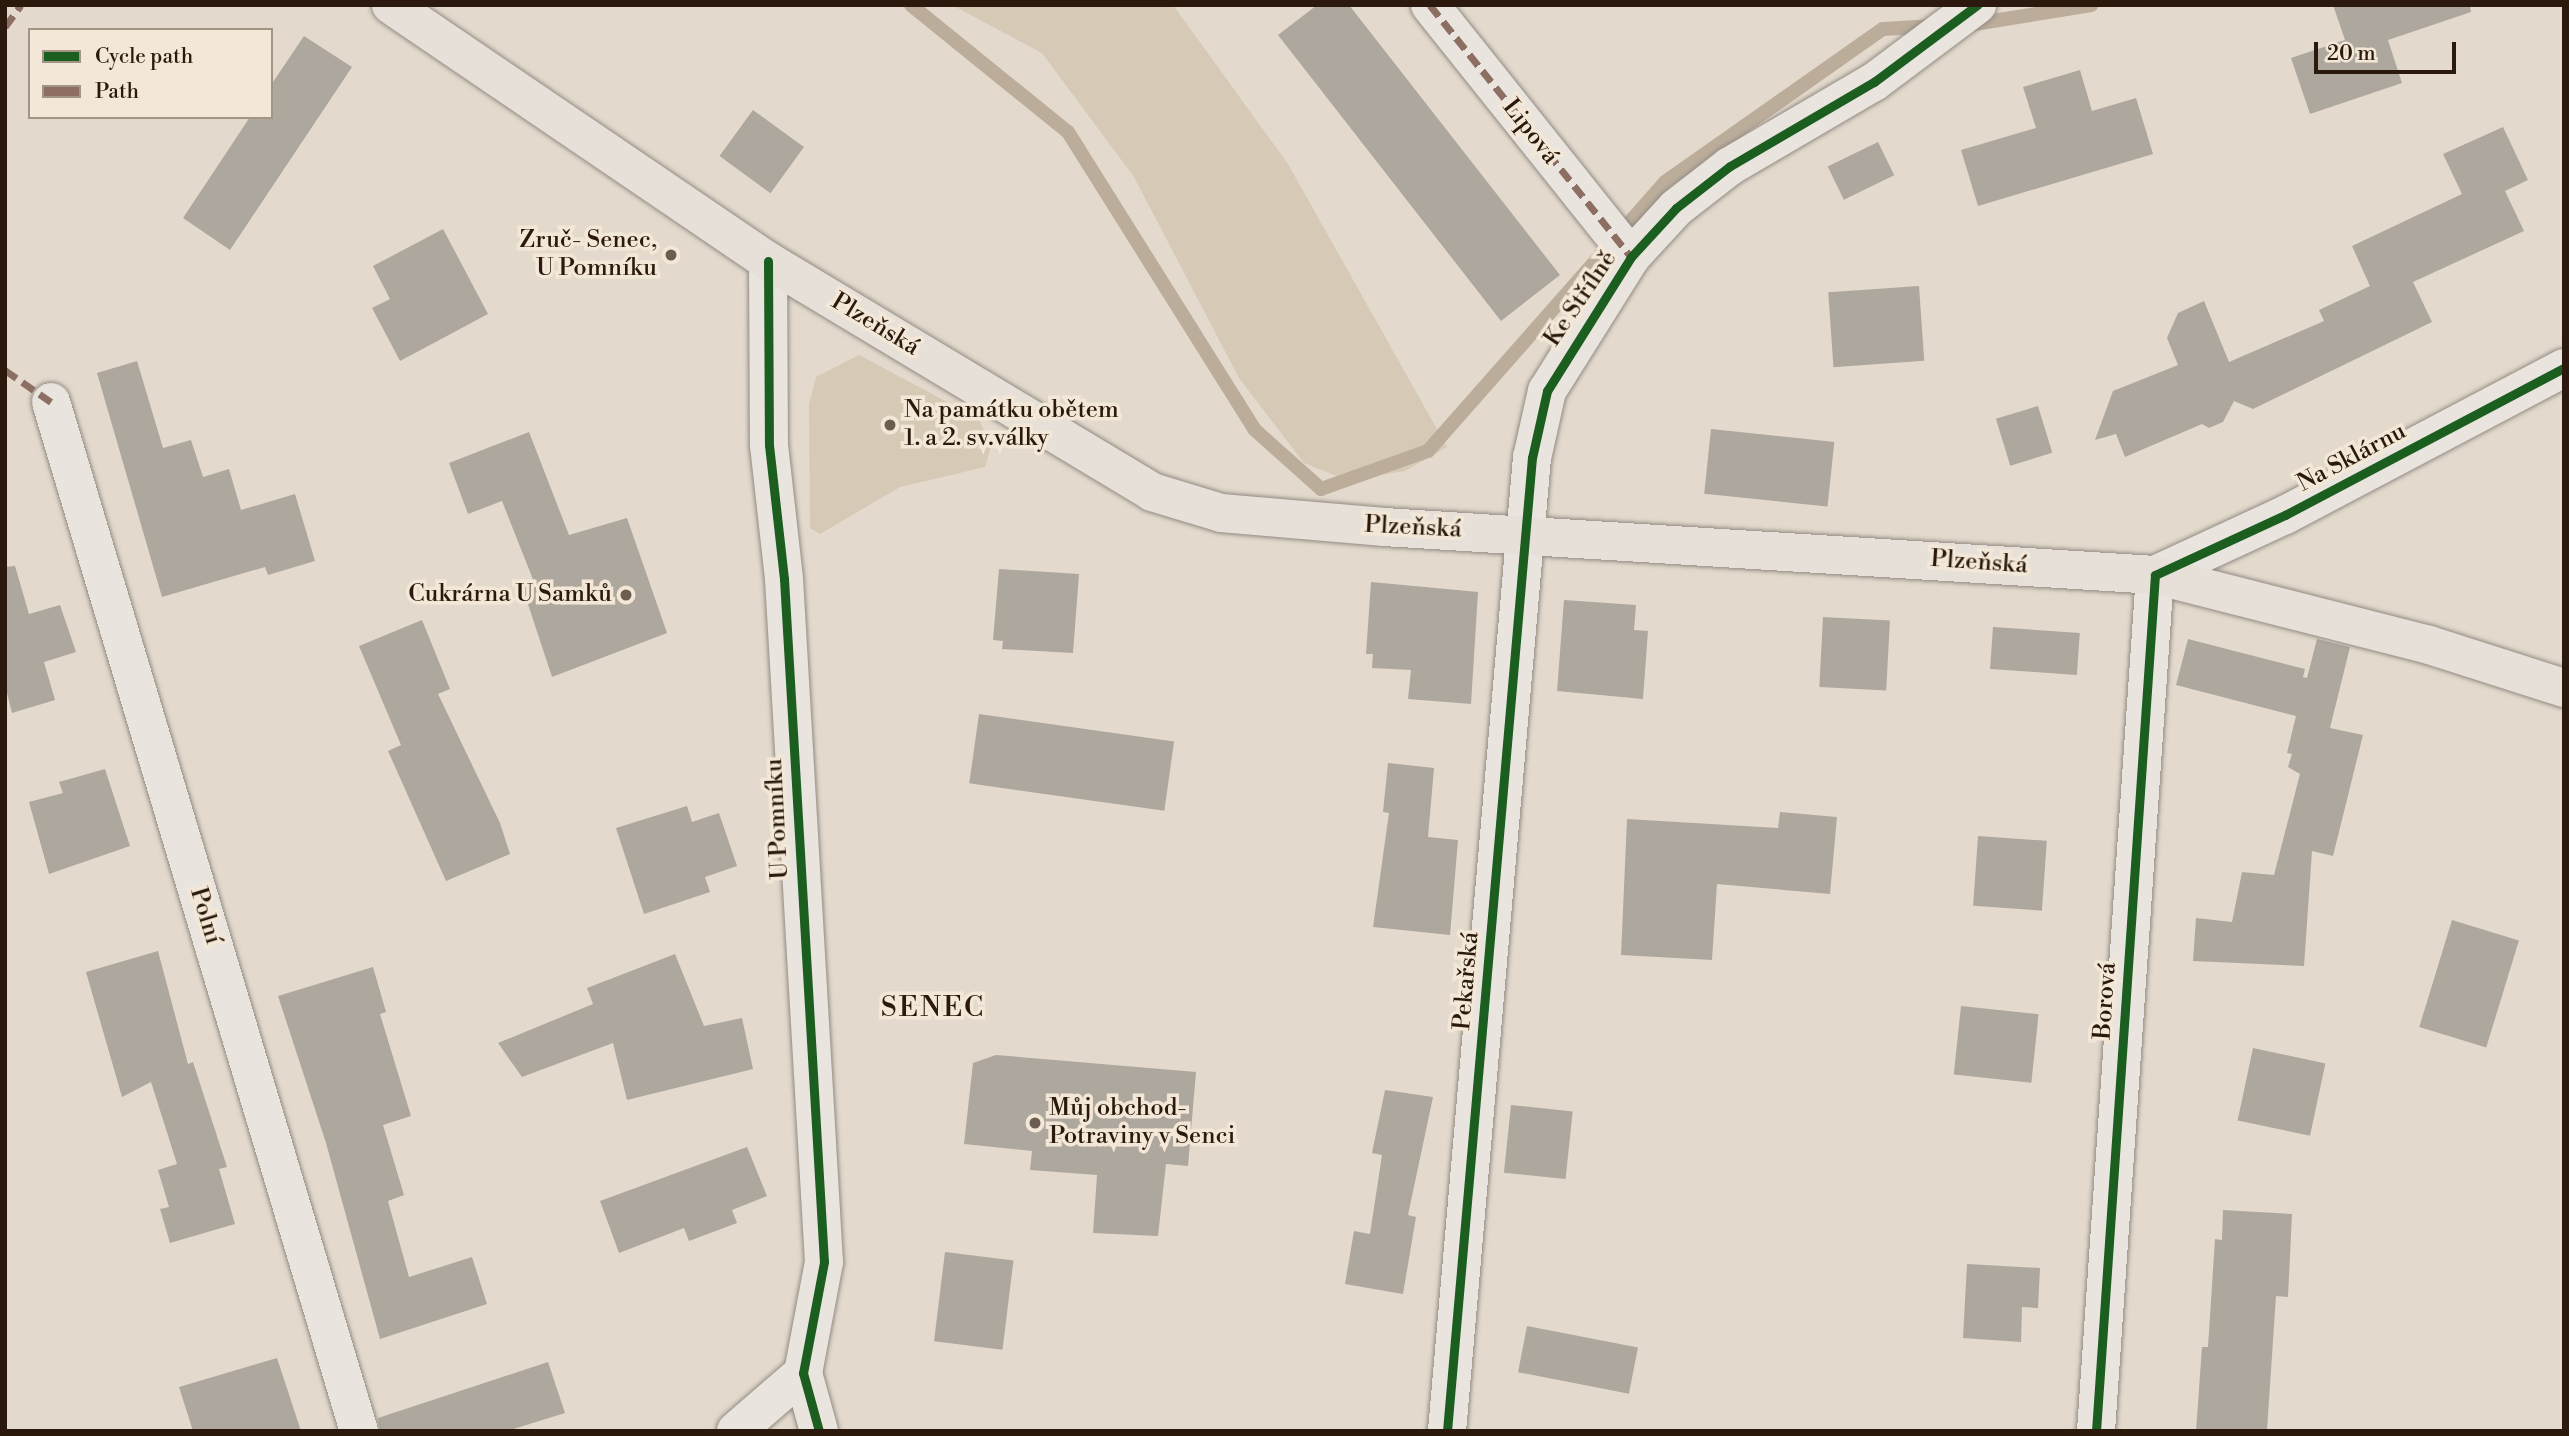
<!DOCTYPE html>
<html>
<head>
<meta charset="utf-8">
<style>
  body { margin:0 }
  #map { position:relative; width:2569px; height:1436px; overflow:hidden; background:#e3dacd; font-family:"Libre Bodoni",serif }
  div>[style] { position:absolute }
  .green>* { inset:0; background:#d6c9b6 }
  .stream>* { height:14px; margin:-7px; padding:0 7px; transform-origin:7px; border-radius:7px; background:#bcad9b }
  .building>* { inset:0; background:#aea79e; transform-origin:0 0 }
  .roads { filter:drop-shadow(0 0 2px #928b82) drop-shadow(0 0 2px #928b82) }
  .minor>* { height:38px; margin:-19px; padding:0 19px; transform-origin:19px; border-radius:19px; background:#e9e4de }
  .major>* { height:38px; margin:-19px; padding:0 19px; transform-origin:19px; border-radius:19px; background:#e6e0d9 }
  .quiet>* { height:7px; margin-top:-3.5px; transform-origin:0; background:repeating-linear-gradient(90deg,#8d6e63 0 14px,transparent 0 21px) }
  .cycleway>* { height:9px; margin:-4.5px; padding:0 4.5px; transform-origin:4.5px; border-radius:4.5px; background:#1b5e20 }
  .dots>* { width:19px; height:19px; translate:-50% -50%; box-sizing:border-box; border:4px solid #f3e8d8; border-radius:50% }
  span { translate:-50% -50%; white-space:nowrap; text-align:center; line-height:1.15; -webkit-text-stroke:7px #f3e8d8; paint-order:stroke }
  .street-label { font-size:24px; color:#2a190c }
  .poi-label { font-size:24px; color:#2a190c }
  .right { translate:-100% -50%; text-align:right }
  .left { translate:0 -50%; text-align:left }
  .quarter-label { font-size:28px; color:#2a190c; letter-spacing:2px }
  .frame { position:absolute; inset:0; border:7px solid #2a190c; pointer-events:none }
  .legend { position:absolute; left:28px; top:28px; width:245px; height:91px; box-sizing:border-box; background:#f3e8d8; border:2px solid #a39586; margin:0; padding:9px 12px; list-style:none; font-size:21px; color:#2a190c }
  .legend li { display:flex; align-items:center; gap:14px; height:35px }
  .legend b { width:35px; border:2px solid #a39586 }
  .scale { position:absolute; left:2314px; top:42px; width:142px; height:32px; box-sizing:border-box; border:4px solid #2a190c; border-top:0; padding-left:9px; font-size:21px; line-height:24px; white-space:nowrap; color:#2a190c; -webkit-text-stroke:5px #f3e8d8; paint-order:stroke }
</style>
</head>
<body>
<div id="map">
  <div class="green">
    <div style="clip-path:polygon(952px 5px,1173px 5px,1288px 164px,1447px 447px,1405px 471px,1346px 480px,1304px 463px,1239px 378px,1134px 177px,1042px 53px)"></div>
    <div style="clip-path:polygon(859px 355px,979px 419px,991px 447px,985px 467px,900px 487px,820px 534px,810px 528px,809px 404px,816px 377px)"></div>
  </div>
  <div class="stream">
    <div style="left:911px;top:5px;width:202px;rotate:39deg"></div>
    <div style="left:1068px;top:132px;width:350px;rotate:57.9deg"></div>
    <div style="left:1254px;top:429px;width:90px;rotate:41.8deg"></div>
    <div style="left:1321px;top:489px;width:114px;rotate:-19.6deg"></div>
    <div style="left:1428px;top:451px;width:359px;rotate:-48.6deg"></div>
    <div style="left:1665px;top:182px;width:266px;rotate:-35.1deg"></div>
    <div style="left:1883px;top:29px;width:51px;rotate:-3.4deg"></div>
    <div style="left:1968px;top:25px;width:125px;rotate:-9.2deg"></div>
  </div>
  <div class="building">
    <div style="clip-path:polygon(1317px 5px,1349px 5px,1560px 275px,1501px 321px,1278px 35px)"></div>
    <div style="clip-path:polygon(2333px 5px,2470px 5px,2471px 12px,2388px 40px,2402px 83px,2310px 114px,2291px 58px,2345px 40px)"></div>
    <div style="clip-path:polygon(304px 36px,352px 67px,230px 250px,183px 218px,250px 117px,271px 117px,271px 85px)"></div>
    <div style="clip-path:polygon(2080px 70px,2092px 111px,2136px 98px,2153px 154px,1978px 206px,1961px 150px,2036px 128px,2023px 87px)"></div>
    <div style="left:753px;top:110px;width:63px;height:57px;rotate:36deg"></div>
    <div style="clip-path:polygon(2503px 127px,2528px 180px,2505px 191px,2524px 231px,2413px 282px,2432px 322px,2253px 409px,2234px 401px,2223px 422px,2209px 428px,2202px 424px,2125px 457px,2116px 434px,2095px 440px,2113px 391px,2178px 365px,2167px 338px,2178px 313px,2204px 301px,2229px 362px,2324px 321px,2319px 310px,2370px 286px,2352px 246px,2462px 194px,2443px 154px)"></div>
    <div style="left:1878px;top:142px;width:37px;height:56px;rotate:64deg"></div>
    <div style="clip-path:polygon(443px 229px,488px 314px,400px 361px,372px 308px,390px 299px,373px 266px)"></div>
    <div style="left:1919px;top:286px;width:75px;height:91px;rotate:86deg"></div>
    <div style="clip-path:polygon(137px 361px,163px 448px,191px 440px,203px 477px,229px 469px,241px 510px,295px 494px,315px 561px,268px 575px,265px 567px,162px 597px,97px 373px)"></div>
    <div style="left:2038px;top:406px;width:49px;height:44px;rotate:73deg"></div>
    <div style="left:1711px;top:429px;width:124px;height:65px;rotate:6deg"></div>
    <div style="clip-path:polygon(529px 432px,569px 535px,627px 518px,667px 633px,552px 677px,522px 586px,534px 582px,502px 501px,468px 514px,449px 463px)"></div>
    <div style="clip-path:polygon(15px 566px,29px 614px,60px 605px,76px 652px,44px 662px,55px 700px,12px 713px,5px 685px,5px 567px)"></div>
    <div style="clip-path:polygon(999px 569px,1079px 574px,1073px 653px,1002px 649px,1003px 641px,993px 640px)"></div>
    <div style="clip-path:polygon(1371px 582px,1478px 592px,1471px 704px,1408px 699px,1411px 670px,1372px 668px,1373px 654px,1366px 654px)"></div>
    <div style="clip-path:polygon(1564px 600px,1636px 605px,1634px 630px,1648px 631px,1643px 699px,1557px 691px)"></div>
    <div style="left:1823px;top:617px;width:67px;height:70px;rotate:3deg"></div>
    <div style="clip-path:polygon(422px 620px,450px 689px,438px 694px,500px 823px,510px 854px,446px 881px,388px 751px,401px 745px,359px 646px)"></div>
    <div style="left:1993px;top:627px;width:87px;height:42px;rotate:4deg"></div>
    <div style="clip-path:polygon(2188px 639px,2305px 669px,2303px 677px,2307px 678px,2317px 639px,2350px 647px,2330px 728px,2363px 735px,2333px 856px,2312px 851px,2304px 966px,2193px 961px,2196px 918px,2232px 922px,2242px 872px,2274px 875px,2300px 774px,2288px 767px,2292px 754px,2287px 753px,2296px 716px,2176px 685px)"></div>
    <div style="left:979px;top:714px;width:197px;height:70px;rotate:8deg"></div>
    <div style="clip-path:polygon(1388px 763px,1434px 768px,1428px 837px,1458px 840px,1450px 935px,1373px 927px,1389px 813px,1383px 812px)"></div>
    <div style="clip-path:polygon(105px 769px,130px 846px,49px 874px,29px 802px,63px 793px,59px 782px)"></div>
    <div style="clip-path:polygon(687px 806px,692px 822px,719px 813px,737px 866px,705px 877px,710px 892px,644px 914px,616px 828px)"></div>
    <div style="clip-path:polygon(1780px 812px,1837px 817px,1830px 894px,1717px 884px,1712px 960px,1621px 955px,1627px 819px,1778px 828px)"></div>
    <div style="left:1978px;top:836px;width:69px;height:70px;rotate:4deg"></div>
    <div style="left:2452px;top:920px;width:70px;height:112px;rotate:17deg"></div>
    <div style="clip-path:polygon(158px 951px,188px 1064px,193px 1062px,227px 1167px,219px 1169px,235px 1224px,170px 1243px,160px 1209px,169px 1207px,158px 1170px,177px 1164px,151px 1082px,122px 1097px,86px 972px)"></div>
    <div style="clip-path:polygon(675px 954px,704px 1026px,742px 1018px,753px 1069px,627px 1100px,613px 1043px,522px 1077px,498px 1043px,593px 1004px,587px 988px)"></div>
    <div style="clip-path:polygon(373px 967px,386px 1012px,380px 1014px,411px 1116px,383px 1125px,404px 1195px,388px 1201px,409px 1277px,472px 1257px,487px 1304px,380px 1339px,326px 1143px,278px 996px)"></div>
    <div style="left:1961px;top:1006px;width:78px;height:69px;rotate:6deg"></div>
    <div style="left:2253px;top:1048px;width:74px;height:74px;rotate:12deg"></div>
    <div style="clip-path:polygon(996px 1055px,1196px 1072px,1188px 1166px,1166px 1164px,1158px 1236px,1093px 1233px,1097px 1175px,1030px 1170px,1032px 1151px,964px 1144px,973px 1063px)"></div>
    <div style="clip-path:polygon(1385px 1090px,1433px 1097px,1408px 1215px,1416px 1217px,1403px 1294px,1345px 1284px,1354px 1231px,1370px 1234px,1382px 1155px,1372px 1153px)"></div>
    <div style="left:1511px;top:1105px;width:62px;height:68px;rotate:6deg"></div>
    <div style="clip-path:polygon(747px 1147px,767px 1196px,732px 1210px,737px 1223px,689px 1241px,684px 1228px,619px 1253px,600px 1201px)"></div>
    <div style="clip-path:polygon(2223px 1210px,2292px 1214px,2288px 1297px,2276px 1296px,2267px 1430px,2196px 1431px,2202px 1347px,2208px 1347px,2215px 1239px,2222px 1240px)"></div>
    <div style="left:945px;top:1252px;width:69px;height:90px;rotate:7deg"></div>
    <div style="clip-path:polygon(1967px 1264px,2040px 1268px,2038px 1308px,2022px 1307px,2021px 1342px,1963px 1338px)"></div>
    <div style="left:1527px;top:1326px;width:113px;height:47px;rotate:11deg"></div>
    <div style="clip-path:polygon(277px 1358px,301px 1431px,193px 1431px,179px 1387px)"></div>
    <div style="clip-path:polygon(548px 1362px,565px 1413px,507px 1431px,380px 1431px,378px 1418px)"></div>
  </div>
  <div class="roads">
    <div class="minor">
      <div style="left:1430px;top:5px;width:322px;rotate:51.4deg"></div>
      <div style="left:768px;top:261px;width:184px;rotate:89.7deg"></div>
      <div style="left:769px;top:445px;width:135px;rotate:83.6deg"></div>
      <div style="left:784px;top:579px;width:684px;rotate:86.65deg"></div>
      <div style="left:824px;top:1262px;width:113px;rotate:100.7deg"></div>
      <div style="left:803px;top:1373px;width:60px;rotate:74.6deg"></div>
      <div style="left:51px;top:402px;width:1074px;rotate:73.34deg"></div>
      <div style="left:736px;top:1431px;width:89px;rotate:-40.9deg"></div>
      <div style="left:1447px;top:1431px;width:977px;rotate:-85.01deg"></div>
      <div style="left:1532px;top:458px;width:69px;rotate:-77.4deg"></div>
      <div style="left:1547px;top:391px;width:158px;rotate:-57.9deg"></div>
      <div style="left:1631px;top:257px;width:67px;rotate:-47.4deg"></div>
      <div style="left:1676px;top:208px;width:68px;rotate:-37.9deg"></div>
      <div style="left:1730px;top:166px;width:167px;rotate:-30.3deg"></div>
      <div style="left:1874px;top:82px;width:129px;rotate:-36.8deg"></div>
      <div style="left:2096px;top:1431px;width:858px;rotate:-86.06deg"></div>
      <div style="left:2155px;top:575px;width:143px;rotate:-24.8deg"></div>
      <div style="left:2285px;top:515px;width:315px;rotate:-27.8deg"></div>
    </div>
    <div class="major">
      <div style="left:391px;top:5px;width:456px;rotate:34.2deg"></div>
      <div style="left:768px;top:261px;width:448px;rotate:31deg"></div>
      <div style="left:1152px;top:492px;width:72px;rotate:16.9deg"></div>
      <div style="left:1221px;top:513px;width:164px;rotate:4.9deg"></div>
      <div style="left:1384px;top:527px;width:772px;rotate:3.56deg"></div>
      <div style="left:2155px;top:575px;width:283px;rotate:14.3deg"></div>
      <div style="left:2429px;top:645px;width:142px;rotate:17.7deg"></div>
    </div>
  </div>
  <div class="quiet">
    <div style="left:1430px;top:5px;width:322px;rotate:51.4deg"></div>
    <div style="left:5px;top:27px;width:27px;rotate:-54deg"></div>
    <div style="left:5px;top:370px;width:56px;rotate:34.8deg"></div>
  </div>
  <div class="cycleway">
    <div style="left:768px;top:261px;width:184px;rotate:89.7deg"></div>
    <div style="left:769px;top:445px;width:135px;rotate:83.6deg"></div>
    <div style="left:784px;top:579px;width:684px;rotate:86.65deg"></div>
    <div style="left:824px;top:1262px;width:113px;rotate:100.7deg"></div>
    <div style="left:803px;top:1373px;width:60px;rotate:74.6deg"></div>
    <div style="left:1447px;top:1431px;width:977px;rotate:-85.01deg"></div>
    <div style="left:1532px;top:458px;width:69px;rotate:-77.4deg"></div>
    <div style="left:1547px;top:391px;width:158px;rotate:-57.9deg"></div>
    <div style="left:1631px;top:257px;width:67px;rotate:-47.4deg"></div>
    <div style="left:1676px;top:208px;width:68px;rotate:-37.9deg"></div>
    <div style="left:1730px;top:166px;width:167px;rotate:-30.3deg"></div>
    <div style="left:1874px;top:82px;width:129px;rotate:-36.8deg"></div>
    <div style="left:2096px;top:1431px;width:858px;rotate:-86.06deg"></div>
    <div style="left:2155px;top:575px;width:143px;rotate:-24.8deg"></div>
    <div style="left:2285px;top:515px;width:315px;rotate:-27.8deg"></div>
  </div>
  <div class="dots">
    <div style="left:671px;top:255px;background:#6b5d50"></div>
    <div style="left:890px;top:425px;background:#6b5d50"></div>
    <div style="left:626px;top:595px;background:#6b5d50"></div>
    <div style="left:1035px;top:1123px;background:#6b5d50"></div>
  </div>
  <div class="street-label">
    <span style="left:1530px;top:132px;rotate:52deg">Lipová</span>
    <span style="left:1581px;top:299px;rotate:-56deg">Ke Střílně</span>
    <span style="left:875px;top:325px;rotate:31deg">Plzeňská</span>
    <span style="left:2352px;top:458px;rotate:-28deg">Na Sklárnu</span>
    <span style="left:1413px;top:528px;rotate:3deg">Plzeňská</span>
    <span style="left:1979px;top:563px;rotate:4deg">Plzeňská</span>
    <span style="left:778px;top:819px;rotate:-93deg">U Pomníku</span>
    <span style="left:205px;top:916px;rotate:73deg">Polní</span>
    <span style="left:1467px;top:981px;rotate:-85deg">Pekařská</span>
    <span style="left:2106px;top:1001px;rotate:-86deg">Borová</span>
  </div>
  <div class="poi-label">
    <span class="right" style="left:657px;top:255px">Zruč- Senec,<br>U Pomníku</span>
    <span class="left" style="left:904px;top:425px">Na památku obětem<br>1. a 2. sv.války</span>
    <span class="right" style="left:612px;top:595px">Cukrárna U Samků</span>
    <span class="left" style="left:1049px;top:1123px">Můj obchod-<br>Potraviny v Senci</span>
  </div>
  <div class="quarter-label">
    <span style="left:933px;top:1008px">SENEC</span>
  </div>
  <div class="frame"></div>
  <ul class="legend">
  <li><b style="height:9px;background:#1b5e20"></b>Cycle path</li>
  <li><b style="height:9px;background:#8d6e63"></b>Path</li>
  </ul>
  <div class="scale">20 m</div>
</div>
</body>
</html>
